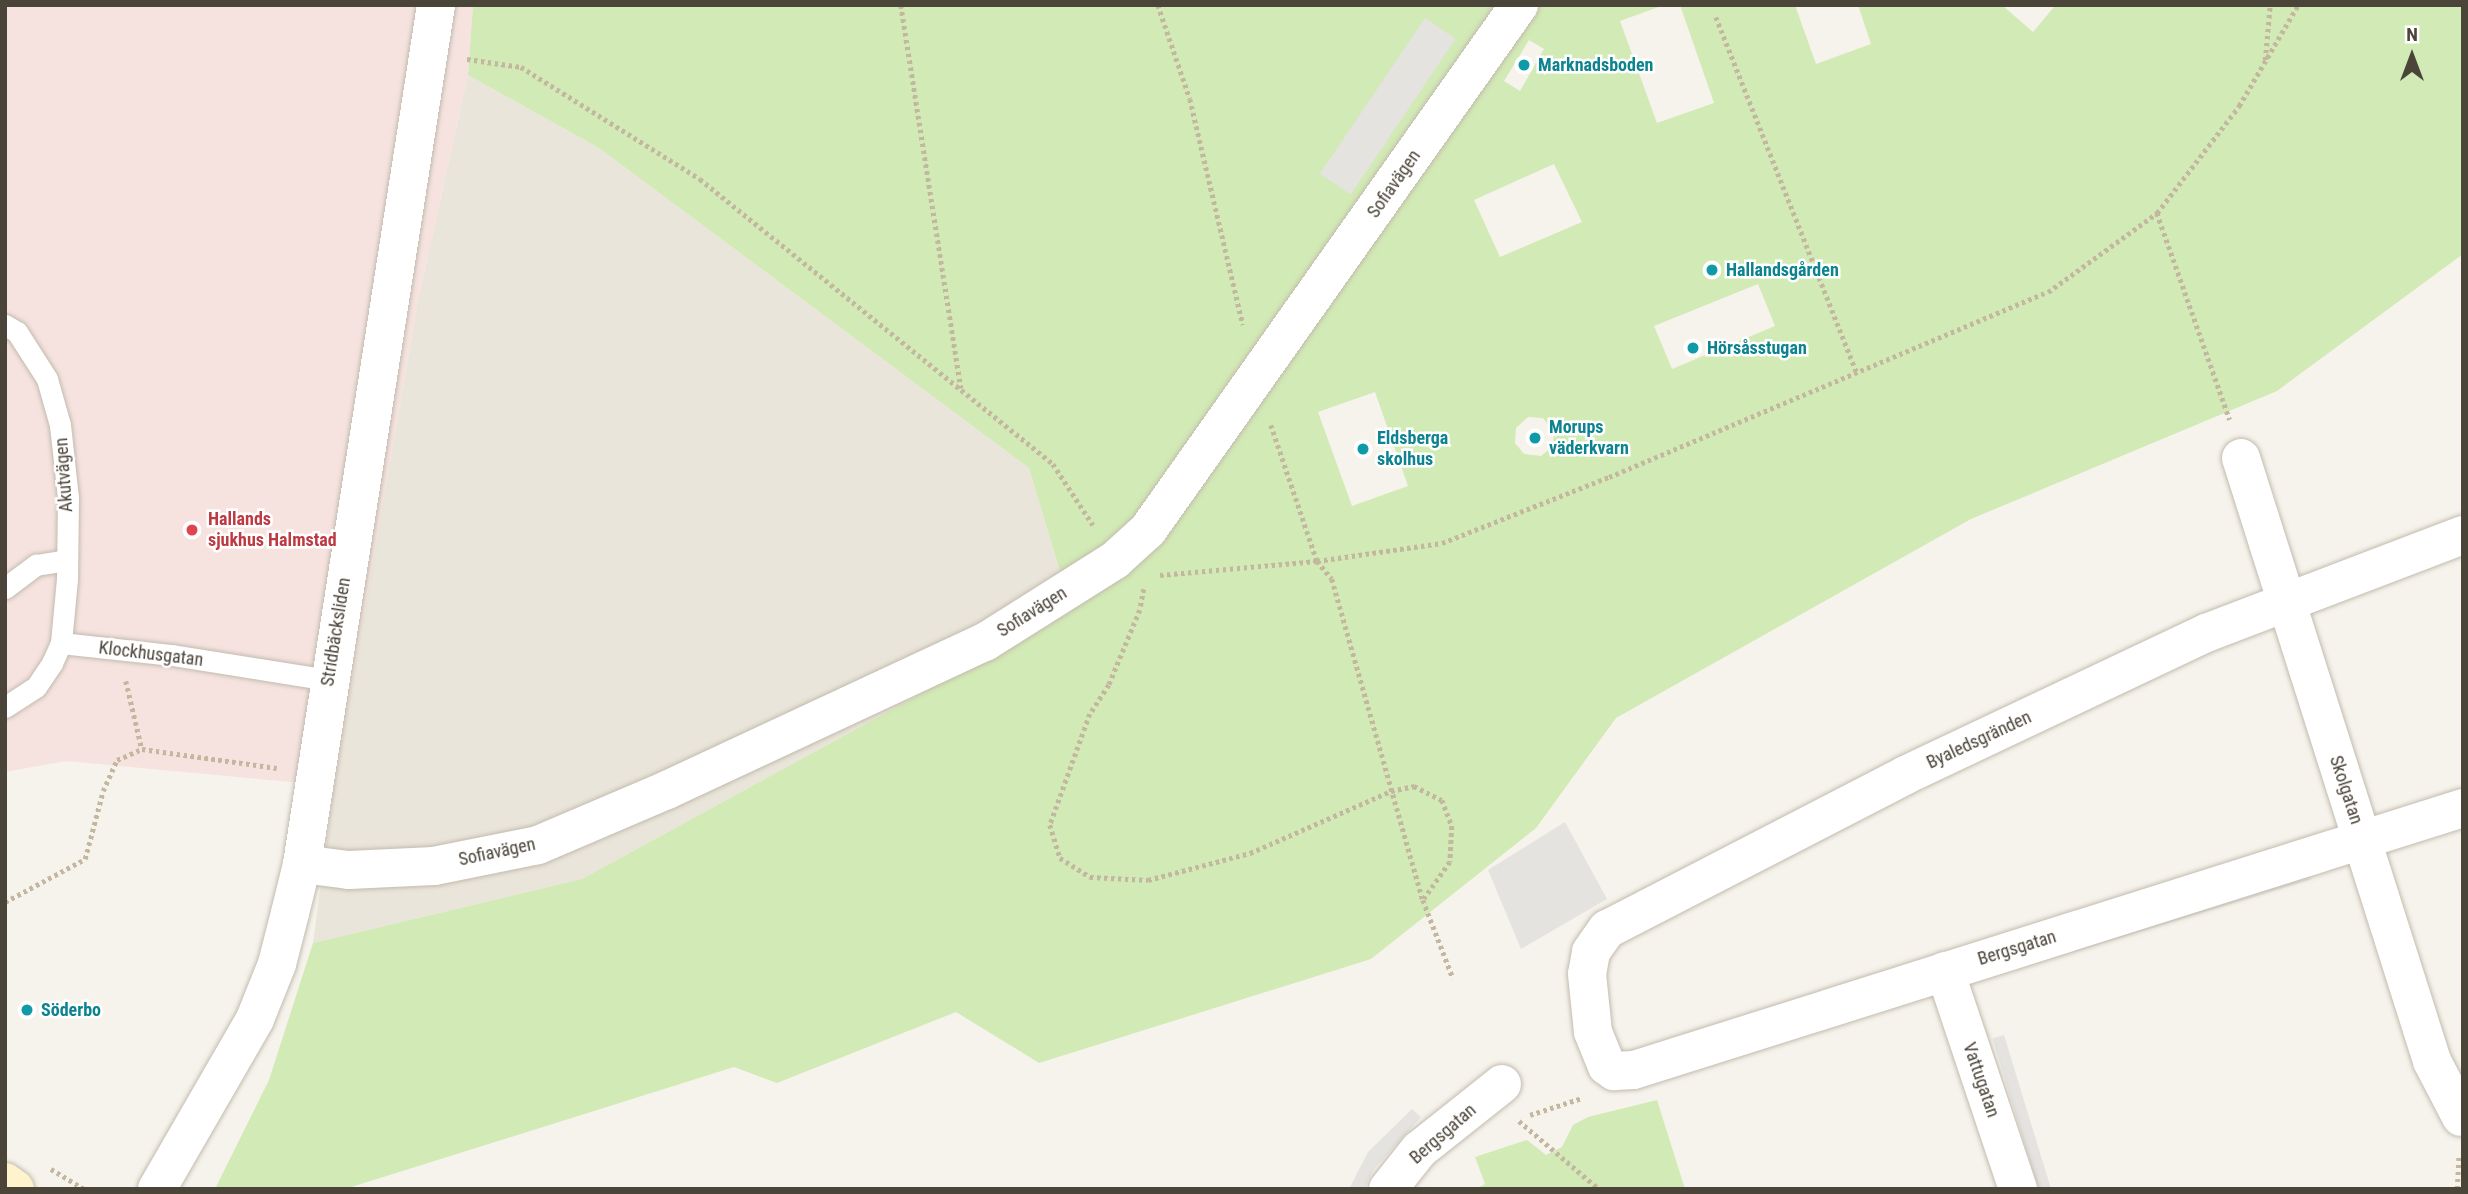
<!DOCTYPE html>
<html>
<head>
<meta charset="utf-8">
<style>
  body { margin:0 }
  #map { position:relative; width:2468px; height:1194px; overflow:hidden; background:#f6f3ec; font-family:"Roboto Condensed",sans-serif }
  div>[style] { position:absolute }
  .residential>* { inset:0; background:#eae5da }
  .medical>* { inset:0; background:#f6e3e0 }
  .green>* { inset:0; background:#d2eab5 }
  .parking>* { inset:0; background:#e5e3e0; transform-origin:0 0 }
  .path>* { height:4.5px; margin-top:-2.25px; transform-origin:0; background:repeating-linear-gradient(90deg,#c4b79f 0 3.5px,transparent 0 7px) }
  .roads { filter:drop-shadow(0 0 2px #c2bbae) drop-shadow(0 0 2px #c2bbae) }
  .lane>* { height:21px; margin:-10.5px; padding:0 10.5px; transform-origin:10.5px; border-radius:10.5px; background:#fff }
  .street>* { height:38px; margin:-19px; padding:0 19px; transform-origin:19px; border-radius:19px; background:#fff }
  .secondary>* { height:38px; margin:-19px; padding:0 19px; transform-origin:19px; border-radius:19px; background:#fff3cd }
  .dots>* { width:19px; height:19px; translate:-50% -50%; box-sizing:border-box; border:4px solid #fff; border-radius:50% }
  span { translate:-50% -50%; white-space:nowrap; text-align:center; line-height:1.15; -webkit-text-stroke:5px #fff; paint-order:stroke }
  .culture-label { font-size:18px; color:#0d838f; font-weight:700 }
  .left { translate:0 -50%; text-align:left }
  .street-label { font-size:18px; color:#4b4439 }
  .health-label { font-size:18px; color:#be3a42; font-weight:700 }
  .frame { position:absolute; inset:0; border:7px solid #4b4439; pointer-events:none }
  .north { position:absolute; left:2377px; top:21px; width:70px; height:70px; -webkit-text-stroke:5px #fff; paint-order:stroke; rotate:0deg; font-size:19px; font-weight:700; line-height:28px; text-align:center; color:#4b4439 }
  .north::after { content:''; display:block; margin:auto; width:24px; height:32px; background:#4b4439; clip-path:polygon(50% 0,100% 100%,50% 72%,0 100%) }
</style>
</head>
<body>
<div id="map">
  <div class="residential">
    <div style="clip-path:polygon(468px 75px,599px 148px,1029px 468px,1072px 611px,582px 879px,313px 943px,334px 786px,418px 300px)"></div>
  </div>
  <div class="medical">
    <div style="clip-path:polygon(5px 5px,473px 5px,468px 75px,418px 300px,334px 786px,66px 761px,5px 772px)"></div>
  </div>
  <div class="green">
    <div style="clip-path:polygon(evenodd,473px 5px,1664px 5px,1620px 21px,1657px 123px,1714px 103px,1680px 5px,1795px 5px,1816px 64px,1871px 44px,1858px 5px,2002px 5px,2033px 32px,2054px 7px,2052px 5px,2463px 5px,2463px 254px,2277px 391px,1971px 519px,1616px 718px,1536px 828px,1371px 959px,1039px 1063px,956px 1012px,777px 1083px,734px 1067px,345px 1189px,215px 1189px,269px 1080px,313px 943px,582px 879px,1072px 611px,1029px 468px,599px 148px,468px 75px,473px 5px,1529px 40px,1544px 49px,1520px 91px,1504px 81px,1529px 40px,473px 5px,1554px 164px,1582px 222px,1500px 257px,1474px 200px,1554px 164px,473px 5px,1758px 284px,1775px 326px,1672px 369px,1654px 326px,1758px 284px,473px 5px,1375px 392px,1408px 486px,1352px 506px,1318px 412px,1375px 392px,473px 5px,1528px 417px,1543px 418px,1554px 433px,1553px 446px,1541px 456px,1524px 454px,1515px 443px,1516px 428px,1528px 417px)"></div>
    <div style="clip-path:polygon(1657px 1100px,1685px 1189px,1476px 1189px,1485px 1184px,1475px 1157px,1527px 1140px,1546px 1155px,1562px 1147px,1573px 1125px,1588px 1117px)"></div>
  </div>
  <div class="parking">
    <div style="left:1425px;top:18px;width:37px;height:188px;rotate:34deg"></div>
    <div style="clip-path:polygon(1565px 822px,1607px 899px,1521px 949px,1488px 870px)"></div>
    <div style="left:2308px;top:870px;width:10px;height:296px;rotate:73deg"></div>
    <div style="left:2004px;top:1035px;width:161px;height:12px;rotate:73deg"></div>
    <div style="clip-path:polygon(1412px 1109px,1421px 1117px,1374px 1169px,1364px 1189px,1349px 1189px,1368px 1152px)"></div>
  </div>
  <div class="path">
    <div style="left:901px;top:5px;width:388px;rotate:81.1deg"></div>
    <div style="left:1158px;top:5px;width:99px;rotate:71.2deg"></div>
    <div style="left:1190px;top:99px;width:232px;rotate:76.8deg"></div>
    <div style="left:1716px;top:17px;width:381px;rotate:68.4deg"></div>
    <div style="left:467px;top:59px;width:55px;rotate:8.4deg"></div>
    <div style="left:521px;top:67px;width:211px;rotate:32deg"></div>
    <div style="left:700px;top:179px;width:454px;rotate:38.9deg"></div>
    <div style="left:1053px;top:464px;width:73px;rotate:56.7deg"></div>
    <div style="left:2265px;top:60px;width:55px;rotate:-84.8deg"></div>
    <div style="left:2157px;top:213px;width:219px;rotate:70.6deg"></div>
    <div style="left:1271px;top:425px;width:144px;rotate:71.3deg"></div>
    <div style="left:1317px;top:561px;width:126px;rotate:-8.2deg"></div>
    <div style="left:1442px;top:543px;width:180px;rotate:-21.6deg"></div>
    <div style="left:1609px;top:477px;width:476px;rotate:-22.9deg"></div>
    <div style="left:2048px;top:292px;width:135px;rotate:-35.9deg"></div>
    <div style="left:2157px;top:213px;width:135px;rotate:-52.5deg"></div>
    <div style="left:2239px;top:106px;width:117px;rotate:-59.7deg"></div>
    <div style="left:1160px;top:575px;width:158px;rotate:-5.1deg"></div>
    <div style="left:1317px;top:561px;width:23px;rotate:50deg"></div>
    <div style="left:1332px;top:579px;width:334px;rotate:74.2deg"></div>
    <div style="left:1423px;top:900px;width:84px;rotate:69deg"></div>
    <div style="left:1144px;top:589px;width:21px;rotate:101deg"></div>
    <div style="left:1140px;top:610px;width:81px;rotate:112.5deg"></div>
    <div style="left:1109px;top:685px;width:35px;rotate:123deg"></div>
    <div style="left:1090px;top:714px;width:118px;rotate:109.8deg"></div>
    <div style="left:1050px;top:825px;width:34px;rotate:73deg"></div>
    <div style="left:1060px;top:858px;width:36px;rotate:32deg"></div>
    <div style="left:1090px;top:877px;width:58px;rotate:3deg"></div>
    <div style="left:1148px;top:880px;width:106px;rotate:-14.8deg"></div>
    <div style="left:1250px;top:853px;width:154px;rotate:-23.7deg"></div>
    <div style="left:1391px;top:791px;width:24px;rotate:-12deg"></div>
    <div style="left:1414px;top:786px;width:31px;rotate:27deg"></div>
    <div style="left:1442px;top:800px;width:28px;rotate:69deg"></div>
    <div style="left:1452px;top:826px;width:36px;rotate:93deg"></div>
    <div style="left:1450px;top:862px;width:45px;rotate:125.1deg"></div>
    <div style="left:126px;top:681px;width:70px;rotate:76.8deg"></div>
    <div style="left:5px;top:902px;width:91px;rotate:-28.3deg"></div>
    <div style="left:85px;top:859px;width:70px;rotate:-75.2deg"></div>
    <div style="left:103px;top:791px;width:34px;rotate:-66deg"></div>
    <div style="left:117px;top:760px;width:27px;rotate:-24deg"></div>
    <div style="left:142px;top:749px;width:136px;rotate:8deg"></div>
    <div style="left:1530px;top:1115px;width:55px;rotate:-18.1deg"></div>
    <div style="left:1519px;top:1121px;width:105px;rotate:40.4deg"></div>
    <div style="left:51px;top:1169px;width:39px;rotate:31deg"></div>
    <div style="left:2457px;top:1189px;width:34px;rotate:-87deg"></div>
  </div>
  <div class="roads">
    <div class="lane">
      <div style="left:5px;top:325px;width:14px;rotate:30deg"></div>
      <div style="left:17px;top:332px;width:56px;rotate:57.4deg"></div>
      <div style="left:47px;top:379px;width:48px;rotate:74.2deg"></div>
      <div style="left:60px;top:425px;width:73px;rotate:83.7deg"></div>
      <div style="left:68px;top:498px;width:81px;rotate:90.7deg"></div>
      <div style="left:67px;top:579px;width:64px;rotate:95.4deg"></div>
      <div style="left:5px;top:588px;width:39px;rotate:-37deg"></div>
      <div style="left:36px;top:565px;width:31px;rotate:-9deg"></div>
      <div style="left:5px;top:707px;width:37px;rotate:-33deg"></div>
      <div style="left:36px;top:687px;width:29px;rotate:-56deg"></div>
      <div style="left:52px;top:663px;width:22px;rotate:-66deg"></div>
      <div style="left:61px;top:643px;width:112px;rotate:6.2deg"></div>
      <div style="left:172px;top:655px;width:158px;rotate:9.1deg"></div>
    </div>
    <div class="street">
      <div style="left:2241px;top:458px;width:633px;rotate:72.42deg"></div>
      <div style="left:2432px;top:1061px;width:63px;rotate:62.6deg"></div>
      <div style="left:2463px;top:535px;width:275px;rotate:159.1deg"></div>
      <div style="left:2206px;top:633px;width:332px;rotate:154.7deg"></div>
      <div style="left:1906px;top:775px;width:336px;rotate:152.7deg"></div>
      <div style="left:1607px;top:929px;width:28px;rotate:125deg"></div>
      <div style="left:1591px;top:952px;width:22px;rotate:100deg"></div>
      <div style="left:1587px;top:974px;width:58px;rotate:84.1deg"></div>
      <div style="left:1593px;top:1032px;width:37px;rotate:68deg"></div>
      <div style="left:1607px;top:1066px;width:9px;rotate:36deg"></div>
      <div style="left:1614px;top:1071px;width:20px;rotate:-3deg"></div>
      <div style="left:1634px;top:1070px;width:869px;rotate:-17.54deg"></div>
      <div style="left:302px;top:864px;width:47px;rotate:7.3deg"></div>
      <div style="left:349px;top:870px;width:85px;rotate:-2.7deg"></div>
      <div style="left:434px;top:866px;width:106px;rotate:-11.4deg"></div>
      <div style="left:538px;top:845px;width:140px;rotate:-23.1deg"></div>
      <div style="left:667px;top:790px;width:351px;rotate:-25deg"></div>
      <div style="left:985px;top:642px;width:154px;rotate:-32.2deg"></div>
      <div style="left:1115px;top:560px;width:45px;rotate:-42.3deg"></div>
      <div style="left:1148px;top:530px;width:643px;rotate:-54.75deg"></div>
      <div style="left:1945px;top:971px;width:230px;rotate:71.5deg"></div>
      <div style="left:157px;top:1189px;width:196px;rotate:-60deg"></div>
      <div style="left:255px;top:1019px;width:59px;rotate:-68.2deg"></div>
      <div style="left:277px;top:964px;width:53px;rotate:-75.7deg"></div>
      <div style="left:290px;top:913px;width:50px;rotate:-76.2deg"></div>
      <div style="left:302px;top:864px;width:869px;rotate:-81.13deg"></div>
      <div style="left:1388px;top:1189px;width:50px;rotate:-51.5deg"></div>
      <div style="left:1419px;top:1150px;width:106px;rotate:-38.5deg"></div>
    </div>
    <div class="secondary">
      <div style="left:5px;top:1182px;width:12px;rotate:35deg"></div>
    </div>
  </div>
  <div class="dots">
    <div style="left:1524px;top:65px;background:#0f9aa8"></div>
    <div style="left:1712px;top:270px;background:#0f9aa8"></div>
    <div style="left:1693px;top:348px;background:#0f9aa8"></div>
    <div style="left:1535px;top:438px;background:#0f9aa8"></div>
    <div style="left:1363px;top:449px;background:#0f9aa8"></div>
    <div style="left:192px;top:530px;background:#e0444e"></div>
    <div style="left:27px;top:1010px;background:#0f9aa8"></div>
  </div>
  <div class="culture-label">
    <span class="left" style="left:1538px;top:65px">Marknadsboden</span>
    <span class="left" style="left:1726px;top:270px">Hallandsgården</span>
    <span class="left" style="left:1707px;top:348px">Hörsåsstugan</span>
    <span class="left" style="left:1549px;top:438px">Morups<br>väderkvarn</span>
    <span class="left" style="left:1377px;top:449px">Eldsberga<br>skolhus</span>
    <span class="left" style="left:41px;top:1010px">Söderbo</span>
  </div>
  <div class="street-label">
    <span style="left:1394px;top:184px;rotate:-55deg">Sofiavägen</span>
    <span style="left:64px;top:475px;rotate:-94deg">Akutvägen</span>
    <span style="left:1032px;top:612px;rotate:-32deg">Sofiavägen</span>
    <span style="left:336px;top:632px;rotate:-81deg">Stridbäcksliden</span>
    <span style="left:151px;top:654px;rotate:7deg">Klockhusgatan</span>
    <span style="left:1979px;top:740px;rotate:-25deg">Byaledsgränden</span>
    <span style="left:2346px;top:790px;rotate:72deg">Skolgatan</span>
    <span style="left:497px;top:852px;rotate:-12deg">Sofiavägen</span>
    <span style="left:2017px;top:948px;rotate:-17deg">Bergsgatan</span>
    <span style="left:1981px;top:1080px;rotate:71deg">Vattugatan</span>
    <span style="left:1443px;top:1134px;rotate:-41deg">Bergsgatan</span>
  </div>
  <div class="health-label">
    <span class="left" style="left:208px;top:530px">Hallands<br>sjukhus Halmstad</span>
  </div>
  <div class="frame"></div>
  <div class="north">N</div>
</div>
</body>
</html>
